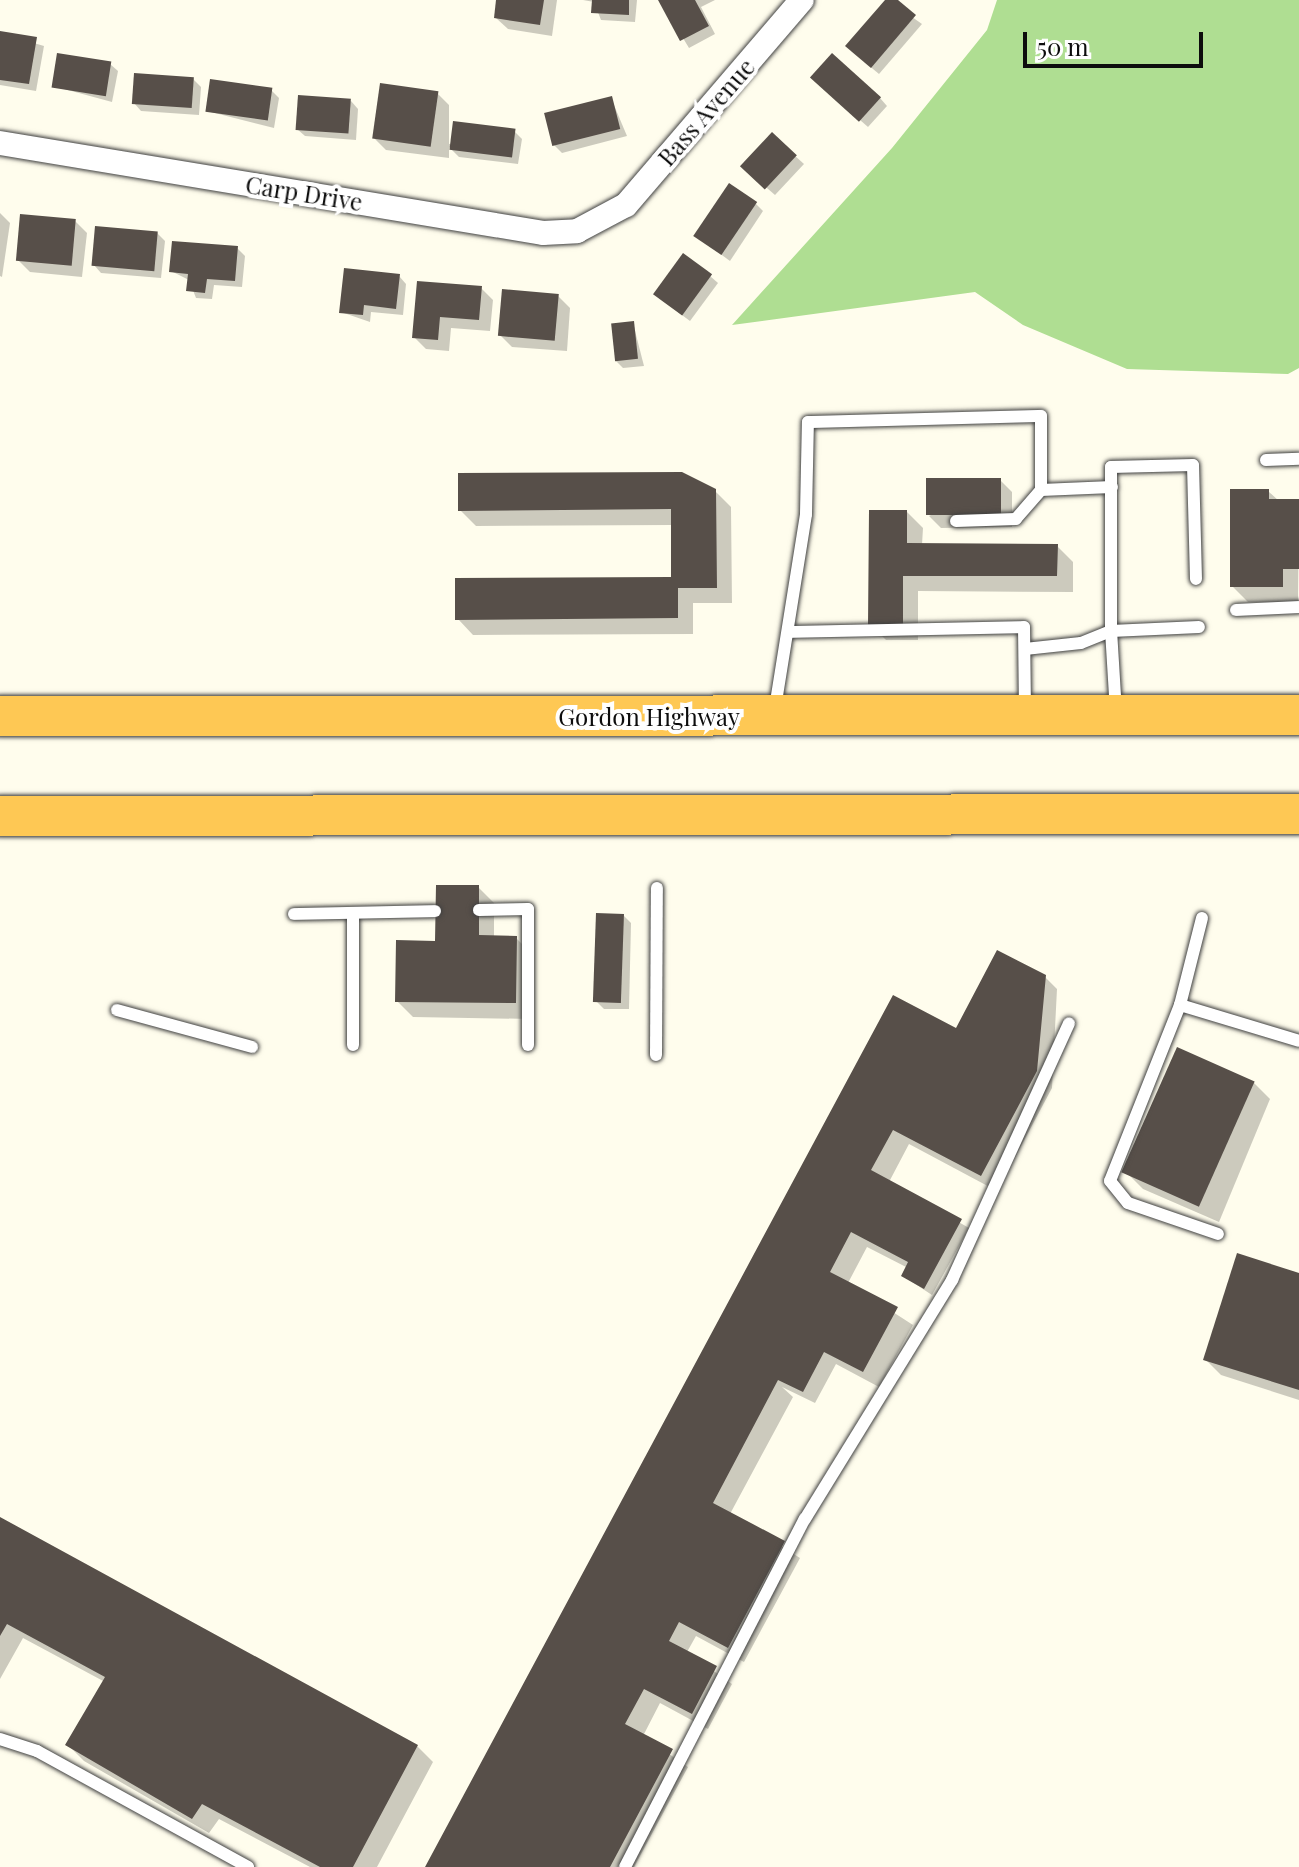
<!DOCTYPE html>
<html>
<head>
<meta charset="utf-8">
<style>
  body { margin:0 }
  #map { position:relative; width:1299px; height:1867px; overflow:hidden; background:#fffded; font-family:"Playfair Display",serif }
  div>[style] { position:absolute }
  .forest>* { inset:0; background:#afde92 }
  .shadow>* { inset:0; background:#0003 }
  .building>* { inset:0; background:#574f49; transform-origin:0 0 }
  .roads { filter:drop-shadow(0 0 2px #404040) drop-shadow(0 0 2px #404040) }
  .service>* { height:12px; margin:-6px; padding:0 6px; transform-origin:6px; border-radius:6px; background:#fff }
  .minor>* { height:24px; margin:-12px; padding:0 12px; transform-origin:12px; border-radius:12px; background:#fff }
  .trunk>* { height:40px; margin:-20px; padding:0 20px; transform-origin:20px; border-radius:20px; background:#fec854 }
  span { translate:-50% -50%; white-space:nowrap; text-align:center; line-height:1.15; -webkit-text-stroke:8px #fff; paint-order:stroke }
  .street-label { font-size:24px; color:#0d0d0d }
  .scale { position:absolute; left:1023px; top:32px; width:180px; height:36px; box-sizing:border-box; border:4px solid #0d0d0d; border-top:0; padding-left:10px; font-size:24px; line-height:28px; white-space:nowrap; color:#0d0d0d; -webkit-text-stroke:6px #fff; paint-order:stroke }
</style>
</head>
<body>
<div id="map">
  <div class="forest">
    <div style="clip-path:polygon(997px 0,1299px 0,1299px 368px,1288px 374px,1127px 369px,1023px 325px,975px 292px,732px 325px,892px 148px,987px 30px)"></div>
  </div>
  <div class="shadow">
    <div style="clip-path:polygon(498px 0,557px 0,552px 36px,508px 29px,496px 18px)"></div>
    <div style="clip-path:polygon(637px 0,635px 22px,601px 20px,594px 2px,583px 0)"></div>
    <div style="clip-path:polygon(660px 0,715px 0,701px 7px,715px 34px,689px 48px)"></div>
    <div style="clip-path:polygon(888px 0,922px 24px,879px 74px,855px 54px)"></div>
    <div style="clip-path:polygon(0 33px,44px 46px,36px 91px,0 85px)"></div>
    <div style="clip-path:polygon(110px 64px,118px 71px,112px 102px,53px 86px)"></div>
    <div style="clip-path:polygon(193px 79px,201px 87px,199px 115px,141px 111px,134px 103px)"></div>
    <div style="clip-path:polygon(820px 85px,880px 98px,887px 106px,868px 127px)"></div>
    <div style="clip-path:polygon(271px 90px,279px 98px,274px 128px,207px 111px)"></div>
    <div style="clip-path:polygon(437px 93px,449px 105px,449px 144px,514px 131px,522px 139px,518px 164px,459px 157px,449px 147px,449px 158px,386px 150px,374px 138px)"></div>
    <div style="clip-path:polygon(611px 98px,627px 136px,562px 153px,554px 145px)"></div>
    <div style="clip-path:polygon(351px 101px,358px 109px,356px 140px,305px 136px,297px 129px)"></div>
    <div style="clip-path:polygon(772px 135px,804px 164px,775px 195px,751px 174px)"></div>
    <div style="clip-path:polygon(756px 204px,763px 211px,730px 261px,696px 236px)"></div>
    <div style="clip-path:polygon(0 213px,10px 223px,2px 277px,0 276px)"></div>
    <div style="clip-path:polygon(75px 221px,87px 233px,82px 277px,30px 272px,18px 260px)"></div>
    <div style="clip-path:polygon(157px 233px,165px 241px,161px 278px,101px 273px,94px 265px)"></div>
    <div style="clip-path:polygon(237px 248px,245px 256px,242px 287px,214px 285px,212px 299px,196px 298px,189px 280px,171px 271px)"></div>
    <div style="clip-path:polygon(399px 276px,406px 284px,403px 315px,371px 312px,370px 322px,341px 312px)"></div>
    <div style="clip-path:polygon(710px 276px,718px 283px,690px 321px,663px 301px)"></div>
    <div style="clip-path:polygon(419px 283px,481px 288px,493px 300px,490px 331px,451px 328px,449px 351px,426px 349px,414px 337px)"></div>
    <div style="clip-path:polygon(558px 296px,570px 308px,567px 351px,512px 347px,500px 335px)"></div>
    <div style="clip-path:polygon(633px 323px,644px 366px,623px 368px,616px 361px)"></div>
    <div style="clip-path:polygon(1000px 480px,1012px 492px,1012px 527px,941px 528px,929px 516px)"></div>
    <div style="clip-path:polygon(715px 491px,731px 507px,732px 603px,693px 603px,693px 634px,473px 635px,458px 619px,673px 579px,673px 525px,476px 526px,460px 510px)"></div>
    <div style="clip-path:polygon(1268px 491px,1279px 501px,1299px 501px,1298px 602px,1248px 602px,1232px 586px)"></div>
    <div style="clip-path:polygon(907px 512px,923px 528px,922px 545px,1057px 546px,1073px 562px,1073px 592px,918px 591px,918px 640px,886px 640px,870px 624px)"></div>
    <div style="clip-path:polygon(478px 887px,494px 903px,494px 938px,516px 938px,532px 954px,531px 1019px,413px 1017px,397px 1001px)"></div>
    <div style="clip-path:polygon(624px 916px,631px 923px,629px 1009px,604px 1009px,596px 1001px)"></div>
    <div style="clip-path:polygon(1045px 977px,1057px 989px,1052px 1088px,997px 1191px,909px 1144px,889px 1182px,969px 1228px,932px 1295px,903px 1276px,908px 1268px,867px 1247px,848px 1283px,913px 1325px,879px 1387px,836px 1364px,815px 1403px,782px 1387px,793px 1397px,730px 1514px,800px 1558px,744px 1662px,696px 1636px,687px 1652px,732px 1684px,708px 1729px,660px 1703px,643px 1736px,688px 1767px,634px 1867px,427px 1867px,731px 1303px,957px 1031px)"></div>
    <div style="clip-path:polygon(1254px 1083px,1270px 1099px,1219px 1222px,1143px 1189px,1127px 1173px)"></div>
    <div style="clip-path:polygon(1299px 1275px,1299px 1400px,1221px 1375px,1205px 1359px)"></div>
    <div style="clip-path:polygon(0 1519px,417px 1746px,433px 1762px,377px 1867px,310px 1867px,219px 1819px,209px 1833px,84px 1761px,68px 1745px,105px 1682px,23px 1638px,0 1679px)"></div>
  </div>
  <div class="building">
    <div style="clip-path:polygon(496px 0,544px 0,540px 25px,494px 18px)"></div>
    <div style="clip-path:polygon(592px 0,629px 0,629px 15px,591px 13px)"></div>
    <div style="clip-path:polygon(658px 0,695px 0,709px 26px,680px 41px)"></div>
    <div style="clip-path:polygon(885px 0,898px 0,916px 15px,871px 68px,845px 46px)"></div>
    <div style="clip-path:polygon(0 31px,37px 37px,29px 84px,0 80px)"></div>
    <div style="left:57px;top:53px;width:55px;height:35px;rotate:9deg"></div>
    <div style="left:832px;top:53px;width:66px;height:33px;rotate:42deg"></div>
    <div style="left:134px;top:73px;width:60px;height:31px;rotate:4deg"></div>
    <div style="left:210px;top:79px;width:63px;height:33px;rotate:8deg"></div>
    <div style="left:380px;top:83px;width:59px;height:56px;rotate:8deg"></div>
    <div style="left:298px;top:95px;width:53px;height:35px;rotate:4deg"></div>
    <div style="left:612px;top:96px;width:34px;height:70px;rotate:76deg"></div>
    <div style="left:453px;top:121px;width:63px;height:29px;rotate:7deg"></div>
    <div style="left:772px;top:132px;width:34px;height:47px;rotate:43deg"></div>
    <div style="left:729px;top:183px;width:34px;height:64px;rotate:34deg"></div>
    <div style="left:20px;top:214px;width:56px;height:47px;rotate:5deg"></div>
    <div style="left:95px;top:226px;width:63px;height:40px;rotate:5deg"></div>
    <div style="clip-path:polygon(172px 241px,238px 246px,235px 281px,207px 279px,205px 293px,186px 291px,188px 274px,169px 272px)"></div>
    <div style="left:683px;top:253px;width:36px;height:51px;rotate:36deg"></div>
    <div style="clip-path:polygon(344px 268px,400px 274px,396px 309px,364px 305px,363px 315px,339px 313px)"></div>
    <div style="clip-path:polygon(417px 281px,482px 286px,479px 320px,440px 317px,438px 340px,412px 338px)"></div>
    <div style="left:502px;top:289px;width:57px;height:47px;rotate:5deg"></div>
    <div style="left:634px;top:321px;width:38px;height:23px;rotate:84deg"></div>
    <div style="clip-path:polygon(682px 472px,716px 489px,717px 588px,678px 588px,678px 618px,455px 620px,455px 578px,671px 577px,671px 509px,458px 511px,458px 473px)"></div>
    <div style="left:1001px;top:478px;width:37px;height:75px;rotate:90deg"></div>
    <div style="clip-path:polygon(1230px 489px,1269px 489px,1269px 499px,1299px 499px,1299px 569px,1283px 569px,1283px 587px,1230px 587px)"></div>
    <div style="clip-path:polygon(869px 510px,907px 510px,907px 543px,1058px 544px,1057px 576px,903px 576px,903px 624px,868px 625px)"></div>
    <div style="clip-path:polygon(436px 885px,479px 885px,479px 935px,517px 936px,516px 1003px,395px 1002px,396px 940px,435px 941px)"></div>
    <div style="left:596px;top:913px;width:28px;height:89px;rotate:2deg"></div>
    <div style="clip-path:polygon(997px 950px,1046px 975px,1037px 1071px,981px 1176px,893px 1130px,871px 1170px,962px 1219px,924px 1289px,901px 1276px,908px 1262px,851px 1232px,830px 1272px,898px 1307px,863px 1372px,824px 1352px,803px 1392px,778px 1380px,713px 1503px,785px 1541px,728px 1648px,679px 1622px,669px 1641px,717px 1666px,692px 1714px,644px 1689px,625px 1724px,673px 1749px,610px 1867px,425px 1867px,893px 995px,956px 1028px)"></div>
    <div style="left:1177px;top:1047px;width:85px;height:137px;rotate:24deg"></div>
    <div style="clip-path:polygon(1237px 1253px,1299px 1273px,1299px 1390px,1203px 1360px)"></div>
    <div style="clip-path:polygon(0 1517px,418px 1745px,353px 1867px,320px 1867px,202px 1804px,192px 1819px,65px 1745px,105px 1677px,7px 1624px,0 1636px)"></div>
  </div>
  <div class="roads">
    <div class="service">
      <div style="left:1266px;top:460px;width:33px;rotate:-2deg"></div>
      <div style="left:1041px;top:490px;width:71px;rotate:-2.4deg"></div>
      <div style="left:1236px;top:610px;width:63px;rotate:-2.7deg"></div>
      <div style="left:788px;top:632px;width:236px;rotate:-1.2deg"></div>
      <div style="left:1024px;top:627px;width:81px;rotate:89.3deg"></div>
      <div style="left:1025px;top:649px;width:56px;rotate:-6.1deg"></div>
      <div style="left:1081px;top:643px;width:32px;rotate:-22deg"></div>
      <div style="left:1111px;top:631px;width:164px;rotate:-90deg"></div>
      <div style="left:1111px;top:467px;width:82px;rotate:-1.4deg"></div>
      <div style="left:1193px;top:465px;width:114px;rotate:88.5deg"></div>
      <div style="left:775px;top:708px;width:196px;rotate:-80.9deg"></div>
      <div style="left:806px;top:514px;width:92px;rotate:-88.8deg"></div>
      <div style="left:808px;top:422px;width:233px;rotate:-1.5deg"></div>
      <div style="left:1041px;top:416px;width:74px;rotate:90deg"></div>
      <div style="left:1041px;top:490px;width:38px;rotate:131deg"></div>
      <div style="left:1016px;top:519px;width:60px;rotate:178.1deg"></div>
      <div style="left:1116px;top:712px;width:81px;rotate:-93.5deg"></div>
      <div style="left:1111px;top:631px;width:88px;rotate:-2.6deg"></div>
      <div style="left:479px;top:910px;width:49px;rotate:-1.2deg"></div>
      <div style="left:528px;top:909px;width:136px;rotate:90deg"></div>
      <div style="left:294px;top:914px;width:141px;rotate:-1.2deg"></div>
      <div style="left:1202px;top:918px;width:90px;rotate:104.2deg"></div>
      <div style="left:1180px;top:1005px;width:189px;rotate:111.7deg"></div>
      <div style="left:1110px;top:1181px;width:28px;rotate:51deg"></div>
      <div style="left:1128px;top:1203px;width:95px;rotate:19deg"></div>
      <div style="left:1180px;top:1005px;width:124px;rotate:16.8deg"></div>
      <div style="left:117px;top:1010px;width:140px;rotate:15.3deg"></div>
      <div style="left:353px;top:1045px;width:132px;rotate:-90deg"></div>
      <div style="left:656px;top:1055px;width:167px;rotate:-89.7deg"></div>
      <div style="left:0;top:1739px;width:39px;rotate:18deg"></div>
      <div style="left:37px;top:1751px;width:241px;rotate:28.8deg"></div>
      <div style="left:625px;top:1867px;width:392px;rotate:-62.7deg"></div>
      <div style="left:805px;top:1519px;width:281px;rotate:-58.4deg"></div>
      <div style="left:952px;top:1280px;width:282px;rotate:-65.5deg"></div>
    </div>
    <div class="minor">
      <div style="left:0;top:143px;width:550px;rotate:9.41deg"></div>
      <div style="left:543px;top:233px;width:34px;rotate:-3deg"></div>
      <div style="left:577px;top:231px;width:55px;rotate:-28deg"></div>
      <div style="left:626px;top:205px;width:270px;rotate:-49.4deg"></div>
    </div>
    <div class="trunk">
      <div style="left:0;top:716px;width:1299px;rotate:-0.04deg"></div>
      <div style="left:0;top:816px;width:1299px;rotate:-0.09deg"></div>
    </div>
  </div>
  <div class="street-label">
    <span style="left:706px;top:112px;rotate:-49deg">Bass Avenue</span>
    <span style="left:304px;top:193px;rotate:9deg">Carp Drive</span>
    <span style="left:649px;top:717px">Gordon Highway</span>
  </div>
  <div class="scale">50 m</div>
</div>
</body>
</html>
